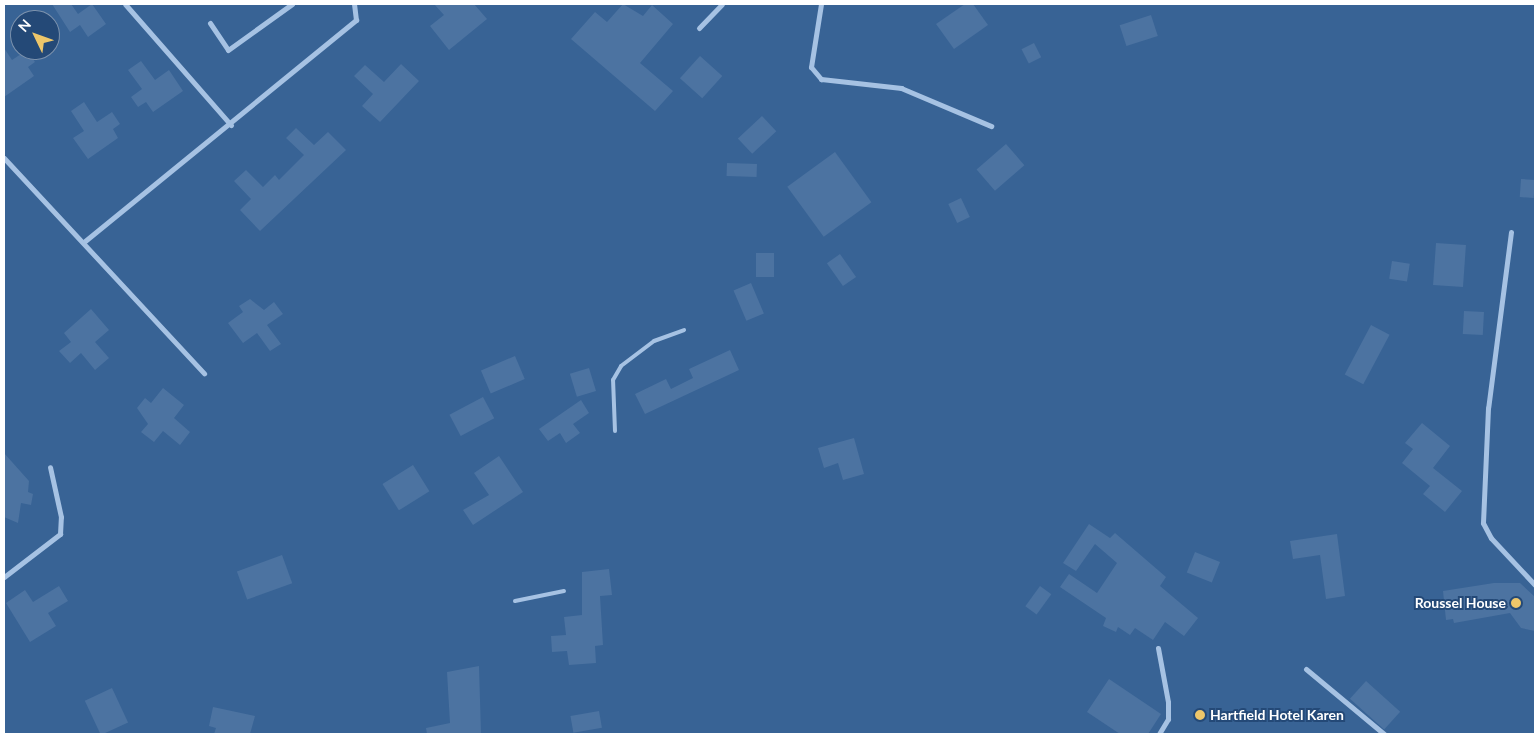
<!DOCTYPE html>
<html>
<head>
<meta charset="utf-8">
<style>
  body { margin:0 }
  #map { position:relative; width:1539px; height:738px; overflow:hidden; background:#244977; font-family:Lato,sans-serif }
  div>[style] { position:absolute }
  .green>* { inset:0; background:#386395 }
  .building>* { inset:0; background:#4c73a1; transform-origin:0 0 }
  .service>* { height:4px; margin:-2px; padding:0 2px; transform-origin:2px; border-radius:2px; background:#a6c2e3 }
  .minor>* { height:5px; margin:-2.5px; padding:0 2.5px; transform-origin:2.5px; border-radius:2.5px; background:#a6c2e3 }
  .dots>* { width:14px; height:14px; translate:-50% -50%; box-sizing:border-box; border:2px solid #244977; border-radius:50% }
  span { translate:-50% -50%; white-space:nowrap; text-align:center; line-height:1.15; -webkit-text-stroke:4px #244977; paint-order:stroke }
  .poi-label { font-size:14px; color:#fff; font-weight:700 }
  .right { translate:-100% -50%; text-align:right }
  .left { translate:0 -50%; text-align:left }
  .frame { position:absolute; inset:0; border:5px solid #fff; pointer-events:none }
  .north { position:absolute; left:10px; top:10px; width:50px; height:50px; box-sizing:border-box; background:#244977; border:1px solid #7c92ad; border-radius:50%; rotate:312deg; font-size:14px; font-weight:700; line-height:20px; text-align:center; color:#fff }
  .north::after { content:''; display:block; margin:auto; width:18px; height:22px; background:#edc66a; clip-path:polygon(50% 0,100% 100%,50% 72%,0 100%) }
</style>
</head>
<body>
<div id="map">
  <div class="green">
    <div style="clip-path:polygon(evenodd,4px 4px,1535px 4px,1535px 734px,4px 734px,4px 4px,20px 20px,50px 20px,50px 50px,20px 50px,20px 20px)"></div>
  </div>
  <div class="building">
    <div style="clip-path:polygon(52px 4px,71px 4px,78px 14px,92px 4px,106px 24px,88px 37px,80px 25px,70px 32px)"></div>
    <div style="clip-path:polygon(434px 4px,474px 4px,487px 19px,449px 50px,430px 26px,444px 15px)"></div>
    <div style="clip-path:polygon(623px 4px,643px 16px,652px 5px,673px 24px,640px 63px,673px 91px,655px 111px,571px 39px,595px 12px,607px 22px)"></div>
    <div style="clip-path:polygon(965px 4px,973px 4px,988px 25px,954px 49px,936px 24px)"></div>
    <div style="left:1151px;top:15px;width:22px;height:33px;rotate:72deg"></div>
    <div style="left:1034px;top:43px;width:16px;height:14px;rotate:63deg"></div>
    <div style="clip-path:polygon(4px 48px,12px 60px,27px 50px,35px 62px,28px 67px,34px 76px,4px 97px)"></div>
    <div style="left:700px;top:56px;width:30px;height:30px;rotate:42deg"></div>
    <div style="clip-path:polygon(141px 61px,155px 80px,169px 70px,183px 91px,153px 112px,146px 102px,138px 107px,131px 97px,142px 89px,128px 70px)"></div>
    <div style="clip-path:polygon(401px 64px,419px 81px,380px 122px,362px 106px,373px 94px,354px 76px,365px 65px,384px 82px)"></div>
    <div style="clip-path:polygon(84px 102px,97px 122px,112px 112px,120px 124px,113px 129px,118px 138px,88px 159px,73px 138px,84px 131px,71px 111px)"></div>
    <div style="left:762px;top:116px;width:21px;height:33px;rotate:47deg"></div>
    <div style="clip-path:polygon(296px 128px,314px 145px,328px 132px,346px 150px,260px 231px,240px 210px,251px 199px,234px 181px,246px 170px,263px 187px,275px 175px,279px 180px,304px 155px,286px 138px)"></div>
    <div style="left:1006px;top:144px;width:28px;height:39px;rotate:49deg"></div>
    <div style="left:835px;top:152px;width:62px;height:59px;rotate:54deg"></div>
    <div style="left:727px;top:163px;width:30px;height:13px;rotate:2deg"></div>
    <div style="left:1521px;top:179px;width:14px;height:18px;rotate:4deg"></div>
    <div style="left:961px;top:198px;width:21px;height:14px;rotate:65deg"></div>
    <div style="left:1436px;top:243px;width:30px;height:42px;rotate:4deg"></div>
    <div style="left:756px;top:253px;width:18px;height:24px"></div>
    <div style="left:840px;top:254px;width:28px;height:16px;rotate:55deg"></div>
    <div style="left:1392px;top:261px;width:18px;height:18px;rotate:9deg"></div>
    <div style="left:751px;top:283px;width:33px;height:19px;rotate:67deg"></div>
    <div style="clip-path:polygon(250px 299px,264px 310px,274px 302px,283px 314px,267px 325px,281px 344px,270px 351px,257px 333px,243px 343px,228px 323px,243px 312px,239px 306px)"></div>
    <div style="clip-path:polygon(91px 309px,109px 330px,95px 342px,109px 358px,95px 370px,81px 353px,70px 363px,59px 351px,71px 342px,64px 333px)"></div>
    <div style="left:1464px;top:311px;width:20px;height:23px;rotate:3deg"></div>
    <div style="left:1371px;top:325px;width:21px;height:56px;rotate:28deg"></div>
    <div style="clip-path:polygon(730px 350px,739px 370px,645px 414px,635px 394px,666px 379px,671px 389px,693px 378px,689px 369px)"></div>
    <div style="left:515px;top:356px;width:25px;height:37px;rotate:67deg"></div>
    <div style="left:589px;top:368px;width:24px;height:20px;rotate:73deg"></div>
    <div style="clip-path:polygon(163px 388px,184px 405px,174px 418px,190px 432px,180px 445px,163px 431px,154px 442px,141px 432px,148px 424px,137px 408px,145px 398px,151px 403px)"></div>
    <div style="left:483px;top:397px;width:24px;height:38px;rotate:62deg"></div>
    <div style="clip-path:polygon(581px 400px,589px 413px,573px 424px,580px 433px,566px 443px,560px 433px,548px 441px,539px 429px)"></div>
    <div style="clip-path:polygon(1422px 423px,1450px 446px,1433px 468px,1462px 491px,1445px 512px,1423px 494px,1430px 486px,1402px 463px,1413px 449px,1405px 443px)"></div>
    <div style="clip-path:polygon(854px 438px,864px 474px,843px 480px,838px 463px,824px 468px,818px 448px)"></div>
    <div style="clip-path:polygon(4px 453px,29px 481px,28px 492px,33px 494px,31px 505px,21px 503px,18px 523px,4px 517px)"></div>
    <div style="clip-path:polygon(499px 456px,523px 492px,473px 525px,463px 510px,489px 495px,474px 473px)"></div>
    <div style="left:413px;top:465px;width:31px;height:36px;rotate:58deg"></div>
    <div style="clip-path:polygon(1089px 524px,1110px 538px,1115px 533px,1166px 577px,1160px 586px,1198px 618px,1184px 636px,1165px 622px,1153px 640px,1135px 628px,1130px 635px,1118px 627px,1116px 632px,1103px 626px,1106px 618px,1060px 587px,1069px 574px,1097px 593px,1117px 563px,1095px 544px,1076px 571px,1063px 563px)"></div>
    <div style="clip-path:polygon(1337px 534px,1345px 596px,1326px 599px,1320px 555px,1293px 559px,1290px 541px)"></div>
    <div style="left:1195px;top:552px;width:27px;height:22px;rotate:22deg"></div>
    <div style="left:282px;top:555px;width:30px;height:48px;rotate:70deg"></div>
    <div style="clip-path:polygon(609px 569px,612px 595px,600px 596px,603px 645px,595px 646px,596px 663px,569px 665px,567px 651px,552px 652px,551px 636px,566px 635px,564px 617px,582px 615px,582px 572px)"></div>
    <div style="clip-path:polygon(1494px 583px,1520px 583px,1535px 597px,1535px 631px,1521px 628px,1510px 613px,1454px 623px,1453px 619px,1446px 620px,1443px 591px)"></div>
    <div style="clip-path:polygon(59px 586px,68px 601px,48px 613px,56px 626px,30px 642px,6px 603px,25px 590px,33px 602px)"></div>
    <div style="left:1040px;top:586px;width:14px;height:25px;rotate:36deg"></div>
    <div style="clip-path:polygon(479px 666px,481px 734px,427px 734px,426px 728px,450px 723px,447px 672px)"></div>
    <div style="clip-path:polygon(1109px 679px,1161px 714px,1148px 734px,1120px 734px,1087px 712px)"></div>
    <div style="left:1366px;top:681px;width:46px;height:24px;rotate:42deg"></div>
    <div style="left:112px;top:688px;width:38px;height:30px;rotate:65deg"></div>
    <div style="clip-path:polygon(213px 707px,255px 716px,250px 734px,214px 734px,216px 728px,209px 726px)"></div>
    <div style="left:599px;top:711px;width:17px;height:29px;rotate:80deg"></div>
  </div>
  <div class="service">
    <div style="left:615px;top:431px;width:51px;rotate:-92.2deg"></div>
    <div style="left:613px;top:380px;width:16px;rotate:-60deg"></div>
    <div style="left:621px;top:366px;width:41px;rotate:-37.1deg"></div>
    <div style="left:654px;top:341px;width:32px;rotate:-20deg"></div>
    <div style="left:515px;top:601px;width:50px;rotate:-11.5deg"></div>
  </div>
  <div class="minor">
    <div style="left:125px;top:4px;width:161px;rotate:48.8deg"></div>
    <div style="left:821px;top:4px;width:64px;rotate:99deg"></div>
    <div style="left:811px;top:67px;width:16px;rotate:50deg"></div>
    <div style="left:821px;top:79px;width:81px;rotate:6.4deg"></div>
    <div style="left:901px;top:88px;width:98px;rotate:22.9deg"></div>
    <div style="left:210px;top:23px;width:32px;rotate:56deg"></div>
    <div style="left:228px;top:50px;width:79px;rotate:-35.7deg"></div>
    <div style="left:699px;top:28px;width:33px;rotate:-46deg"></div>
    <div style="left:4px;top:158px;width:294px;rotate:47.1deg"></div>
    <div style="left:1511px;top:232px;width:177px;rotate:97.4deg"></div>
    <div style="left:1488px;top:408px;width:115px;rotate:92.5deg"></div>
    <div style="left:1483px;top:523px;width:17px;rotate:62deg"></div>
    <div style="left:1491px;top:538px;width:64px;rotate:46.9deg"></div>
    <div style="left:85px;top:241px;width:350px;rotate:-39.2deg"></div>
    <div style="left:356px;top:20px;width:16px;rotate:-97deg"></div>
    <div style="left:4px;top:577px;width:71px;rotate:-37.5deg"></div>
    <div style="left:60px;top:534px;width:17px;rotate:-87deg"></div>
    <div style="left:61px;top:517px;width:51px;rotate:-102.4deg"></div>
    <div style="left:1158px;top:648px;width:55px;rotate:79.5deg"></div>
    <div style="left:1168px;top:702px;width:17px;rotate:90deg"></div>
    <div style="left:1168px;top:719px;width:17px;rotate:121deg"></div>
    <div style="left:1306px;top:669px;width:102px;rotate:39.8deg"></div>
  </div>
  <div class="dots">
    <div style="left:1516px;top:603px;background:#edc66a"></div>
    <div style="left:1200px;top:715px;background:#edc66a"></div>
  </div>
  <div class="poi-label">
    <span class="right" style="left:1506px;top:603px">Roussel House</span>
    <span class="left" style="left:1210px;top:715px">Hartfield Hotel Karen</span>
  </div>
  <div class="frame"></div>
  <div class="north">N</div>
</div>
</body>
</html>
